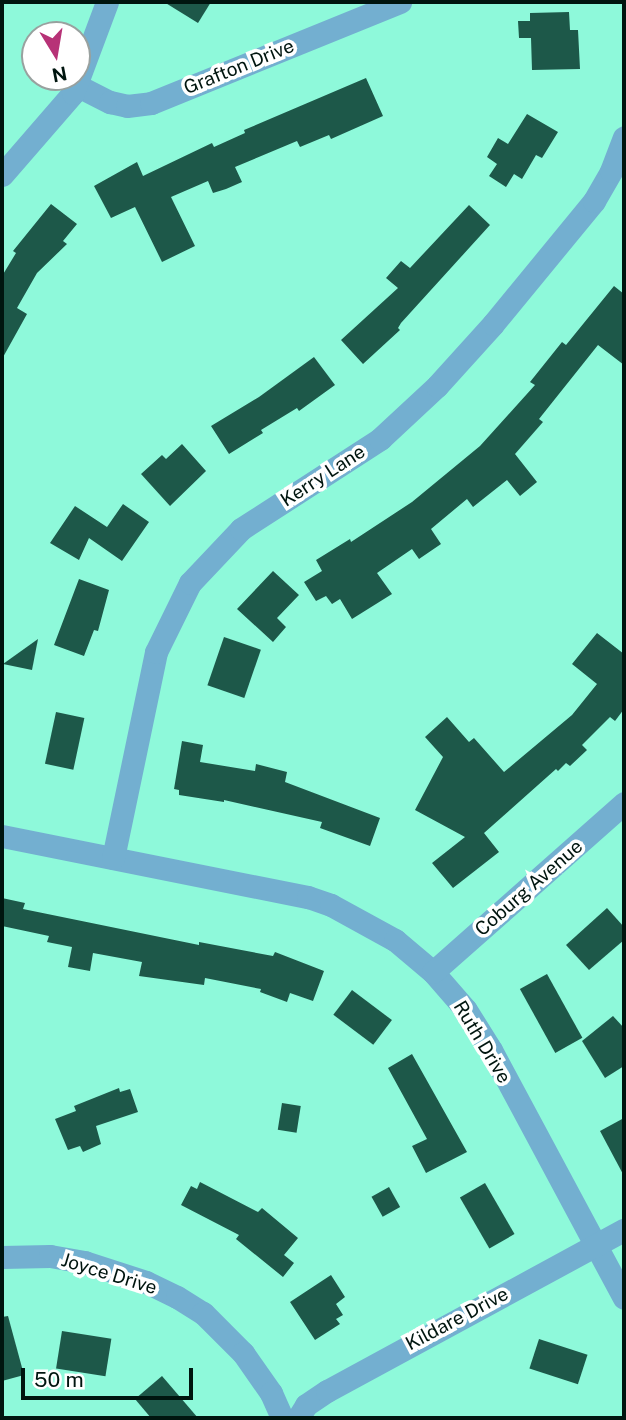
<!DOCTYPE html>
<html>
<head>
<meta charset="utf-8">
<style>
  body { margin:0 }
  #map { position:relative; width:626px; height:1420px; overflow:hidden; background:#8ef9da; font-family:"Public Sans",sans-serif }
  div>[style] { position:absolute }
  .building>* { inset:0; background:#1d5849; transform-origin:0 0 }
  .minor>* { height:23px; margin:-11.5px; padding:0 11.5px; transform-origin:11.5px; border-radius:11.5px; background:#73afd0 }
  span { translate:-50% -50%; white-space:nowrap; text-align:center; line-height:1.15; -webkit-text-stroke:7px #fff; paint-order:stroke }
  .street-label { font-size:19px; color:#00150f }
  .frame { position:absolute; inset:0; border:4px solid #00150f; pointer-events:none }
  .north { position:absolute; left:21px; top:21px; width:70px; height:70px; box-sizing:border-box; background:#fff; border:2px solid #99a19f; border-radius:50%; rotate:169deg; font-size:19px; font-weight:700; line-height:28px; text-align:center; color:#00150f }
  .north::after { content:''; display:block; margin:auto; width:24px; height:32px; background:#b73277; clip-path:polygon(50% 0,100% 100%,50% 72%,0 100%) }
  .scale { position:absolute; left:21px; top:1368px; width:172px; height:32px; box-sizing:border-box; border:4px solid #00150f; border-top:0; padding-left:9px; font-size:21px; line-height:24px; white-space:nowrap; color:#00150f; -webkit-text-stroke:5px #fff; paint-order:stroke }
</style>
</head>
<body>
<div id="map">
  <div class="building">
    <div style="clip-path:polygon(164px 2px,211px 2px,198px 23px)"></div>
    <div style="clip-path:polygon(569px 12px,570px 30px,578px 30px,580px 69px,532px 70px,531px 38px,519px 38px,518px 21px,530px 21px,530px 13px)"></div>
    <div style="clip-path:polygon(366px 78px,383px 116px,331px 139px,329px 135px,300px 147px,297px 141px,235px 167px,242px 182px,226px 189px,213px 193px,208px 181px,171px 197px,195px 246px,162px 262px,135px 207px,111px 218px,94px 186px,137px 162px,143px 176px,212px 143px,214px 147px,245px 133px,244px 130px)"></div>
    <div style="clip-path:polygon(527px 114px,558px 132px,542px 158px,536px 155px,522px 179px,514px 174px,506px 187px,489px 176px,497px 164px,487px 157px,498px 138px,508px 144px)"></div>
    <div style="clip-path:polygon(51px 204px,77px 224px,63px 241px,67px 244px,37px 273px,17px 308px,27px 314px,2px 359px,2px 276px,16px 253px,13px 251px)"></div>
    <div style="clip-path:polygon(469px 205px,490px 225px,401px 323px,398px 328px,400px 330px,363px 364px,341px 340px,398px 288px,386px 278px,401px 261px,410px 268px)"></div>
    <div style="clip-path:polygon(614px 286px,624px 294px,624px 365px,598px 345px,539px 419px,543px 422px,515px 454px,537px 482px,520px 496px,507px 480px,473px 507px,467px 499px,431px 529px,441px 544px,419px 559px,412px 549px,377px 573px,392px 594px,352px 619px,340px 599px,332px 604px,326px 596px,316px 601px,304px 582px,322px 571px,316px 560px,350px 539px,351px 542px,412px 502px,480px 446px,535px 385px,530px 382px,562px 342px,566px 345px)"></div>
    <div style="clip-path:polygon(314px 357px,335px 385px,299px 411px,297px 408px,261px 430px,263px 433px,229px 454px,211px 426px,259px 397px)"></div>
    <div style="clip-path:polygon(182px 444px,206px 471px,170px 506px,141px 474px,162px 455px,166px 459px)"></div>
    <div style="clip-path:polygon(123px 504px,149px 522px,122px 561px,89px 538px,79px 560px,50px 543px,75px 506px,107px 527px)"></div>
    <div style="clip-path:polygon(273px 571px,299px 595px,277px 618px,286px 627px,273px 642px,237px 609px)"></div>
    <div style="clip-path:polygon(79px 579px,109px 590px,98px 631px,94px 630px,84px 656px,54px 645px)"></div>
    <div style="clip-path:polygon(597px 633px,624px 654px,624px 709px,615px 721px,610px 717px,582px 745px,587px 750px,570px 766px,566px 763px,558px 771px,556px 769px,484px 833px,499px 852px,453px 888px,432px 863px,465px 837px,415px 810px,443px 757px,425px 737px,447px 717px,469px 742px,474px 738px,504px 772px,572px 715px,597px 684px,572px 664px)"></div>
    <div style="left:224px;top:637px;width:39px;height:51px;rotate:19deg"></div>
    <div style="clip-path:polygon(38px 639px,32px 670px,3px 664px)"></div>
    <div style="left:56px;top:712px;width:29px;height:53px;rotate:12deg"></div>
    <div style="clip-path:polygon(182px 741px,203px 745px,200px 762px,255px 771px,256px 764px,287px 772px,285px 782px,380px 818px,370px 846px,320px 828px,322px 822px,224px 800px,224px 802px,179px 795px,179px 790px,174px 789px)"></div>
    <div style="clip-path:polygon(2px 898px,25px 903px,23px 909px,199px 945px,199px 942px,273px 956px,275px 952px,324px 971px,313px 1001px,290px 993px,287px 1002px,260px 992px,261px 989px,205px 978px,204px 985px,139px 976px,142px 962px,93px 953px,90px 971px,68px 967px,72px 947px,47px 942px,49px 936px,2px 926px)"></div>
    <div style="clip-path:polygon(607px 908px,624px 927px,624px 940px,589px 970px,566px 945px)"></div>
    <div style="left:547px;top:974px;width:73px;height:31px;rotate:61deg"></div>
    <div style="left:352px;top:990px;width:50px;height:31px;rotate:37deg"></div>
    <div style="clip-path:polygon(613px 1016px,624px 1028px,624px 1066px,605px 1078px,582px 1041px)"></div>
    <div style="clip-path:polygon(412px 1054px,467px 1152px,426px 1173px,412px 1146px,427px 1139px,388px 1068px)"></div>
    <div style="clip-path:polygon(119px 1088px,120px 1092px,130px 1089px,138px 1112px,96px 1126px,101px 1144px,83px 1152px,80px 1146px,68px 1150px,55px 1119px,76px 1111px,74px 1106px)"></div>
    <div style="left:282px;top:1103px;width:19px;height:27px;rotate:9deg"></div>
    <div style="clip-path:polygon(624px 1118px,624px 1176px,600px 1131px)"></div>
    <div style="clip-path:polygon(200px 1182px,258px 1212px,262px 1208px,298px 1238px,284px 1255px,294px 1263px,283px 1277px,236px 1239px,239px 1235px,181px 1205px,191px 1186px,197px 1189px)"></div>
    <div style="left:485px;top:1183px;width:59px;height:29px;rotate:60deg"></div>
    <div style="left:389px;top:1187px;width:23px;height:20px;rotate:61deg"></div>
    <div style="clip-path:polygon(331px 1275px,345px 1297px,336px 1304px,343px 1315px,336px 1319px,340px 1324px,315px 1340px,290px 1302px)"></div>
    <div style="clip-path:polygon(8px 1316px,24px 1375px,2px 1381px,2px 1317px)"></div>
    <div style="left:62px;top:1331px;width:50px;height:38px;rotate:9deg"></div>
    <div style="left:539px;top:1339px;width:51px;height:31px;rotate:18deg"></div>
    <div style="clip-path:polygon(162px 1376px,198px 1418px,151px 1418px,135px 1399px)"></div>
  </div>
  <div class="minor">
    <div style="left:76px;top:85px;width:38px;rotate:27deg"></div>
    <div style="left:110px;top:102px;width:17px;rotate:13deg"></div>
    <div style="left:127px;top:106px;width:24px;rotate:-7deg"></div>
    <div style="left:151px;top:103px;width:269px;rotate:-22.1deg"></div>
    <div style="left:2px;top:175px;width:108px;rotate:-49.1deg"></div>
    <div style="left:73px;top:93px;width:97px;rotate:-69.5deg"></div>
    <div style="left:2px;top:836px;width:312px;rotate:11.3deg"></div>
    <div style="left:308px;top:897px;width:24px;rotate:19deg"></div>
    <div style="left:331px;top:905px;width:73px;rotate:28.7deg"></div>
    <div style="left:395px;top:940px;width:50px;rotate:40.1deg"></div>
    <div style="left:433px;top:972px;width:50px;rotate:49deg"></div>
    <div style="left:466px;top:1010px;width:47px;rotate:58deg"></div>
    <div style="left:491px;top:1050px;width:281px;rotate:61.8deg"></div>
    <div style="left:113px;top:858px;width:210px;rotate:-78.2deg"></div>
    <div style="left:156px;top:652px;width:77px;rotate:-63.8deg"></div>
    <div style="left:190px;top:583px;width:74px;rotate:-46.6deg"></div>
    <div style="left:241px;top:529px;width:166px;rotate:-32.9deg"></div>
    <div style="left:380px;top:439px;width:78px;rotate:-42.9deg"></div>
    <div style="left:437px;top:386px;width:84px;rotate:-47.9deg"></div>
    <div style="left:493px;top:324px;width:159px;rotate:-50.6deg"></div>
    <div style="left:594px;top:201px;width:34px;rotate:-60deg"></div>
    <div style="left:611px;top:171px;width:36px;rotate:-69deg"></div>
    <div style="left:433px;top:972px;width:255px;rotate:-41.5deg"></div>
    <div style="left:2px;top:1257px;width:48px;rotate:-1.2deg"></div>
    <div style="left:50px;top:1256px;width:35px;rotate:10deg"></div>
    <div style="left:84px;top:1262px;width:65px;rotate:17.9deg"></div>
    <div style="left:146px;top:1282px;width:34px;rotate:26deg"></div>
    <div style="left:177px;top:1297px;width:31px;rotate:32deg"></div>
    <div style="left:203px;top:1313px;width:57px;rotate:45deg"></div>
    <div style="left:243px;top:1353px;width:49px;rotate:55deg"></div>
    <div style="left:271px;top:1393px;width:27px;rotate:66deg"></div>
    <div style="left:298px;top:1418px;width:15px;rotate:-58deg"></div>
    <div style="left:306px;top:1405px;width:25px;rotate:-34deg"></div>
    <div style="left:327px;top:1391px;width:338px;rotate:-28.5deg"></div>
  </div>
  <div class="street-label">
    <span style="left:239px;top:67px;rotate:-22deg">Grafton Drive</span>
    <span style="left:323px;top:476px;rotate:-33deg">Kerry Lane</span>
    <span style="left:529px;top:888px;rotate:-41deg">Coburg Avenue</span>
    <span style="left:482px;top:1042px;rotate:59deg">Ruth Drive</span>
    <span style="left:109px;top:1274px;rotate:17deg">Joyce Drive</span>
    <span style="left:457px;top:1319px;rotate:-28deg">Kildare Drive</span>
  </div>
  <div class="frame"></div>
  <div class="north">N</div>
  <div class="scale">50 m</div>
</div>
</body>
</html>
